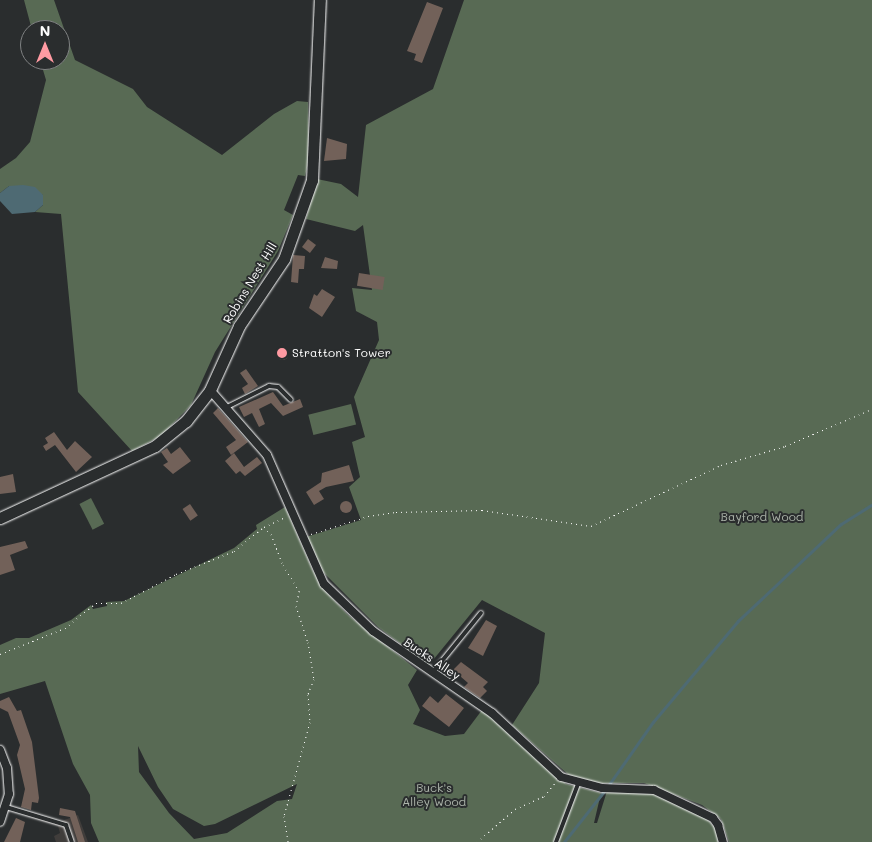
<!DOCTYPE html>
<html>
<head>
<meta charset="utf-8">
<style>
  body { margin:0 }
  #map { position:relative; width:872px; height:842px; overflow:hidden; background:#2a2d2e; font-family:Mali,sans-serif }
  div>[style] { position:absolute }
  .built>* { inset:0; background:#403d3b }
  .green>* { inset:0; background:#586a54; transform-origin:0 0 }
  .water>* { inset:0; background:#4e6a73 }
  .stream>* { height:2.5px; margin:-1.25px; padding:0 1.25px; transform-origin:1.25px; border-radius:1.25px; background:#4e6a73 }
  .building>* { inset:0; background:#726159; transform-origin:0 0 }
  .round { border-radius:50% }
  .path>* { height:1px; margin-top:-0.5px; transform-origin:0; background:repeating-linear-gradient(90deg,#fff 0 1px,transparent 0 5px) }
  .roads { filter:drop-shadow(0 0 1px #fff) drop-shadow(0 0 1px #fff) }
  .lane>* { height:4px; margin:-2px; padding:0 2px; transform-origin:2px; border-radius:2px; background:#2a2d2e }
  .street>* { height:8px; margin:-4px; padding:0 4px; transform-origin:4px; border-radius:4px; background:#2a2d2e }
  .secondary>* { height:11px; margin:-5.5px; padding:0 5.5px; transform-origin:5.5px; border-radius:5.5px; background:#2a2d2e }
  .dots>* { width:14px; height:14px; translate:-50% -50%; box-sizing:border-box; border:2px solid #2a2d2e; border-radius:50% }
  span { translate:-50% -50%; white-space:nowrap; text-align:center; line-height:1.15; -webkit-text-stroke:4px #2a2d2e; paint-order:stroke }
  .street-label { font-size:12px; color:#fff }
  .poi-label { font-size:12px; color:#fff }
  .left { translate:0 -50%; text-align:left }
  .park-label { font-size:12px; color:#acb4aa }
  .north { position:absolute; left:20px; top:20px; width:50px; height:50px; box-sizing:border-box; background:#2a2d2e; border:1px solid #7f8182; border-radius:50%; rotate:0deg; font-size:14px; font-weight:700; line-height:20px; text-align:center; color:#fff }
  .north::after { content:''; display:block; margin:auto; width:18px; height:22px; background:#ff9aa2; clip-path:polygon(50% 0,100% 100%,50% 72%,0 100%) }
</style>
</head>
<body>
<div id="map">
  <div class="built">
    <div style="clip-path:polygon(13px 807px,59px 822px,78px 815px,88px 842px,56px 842px,54px 836px,60px 833px,58px 826px,12px 811px)"></div>
  </div>
  <div class="green">
    <div style="clip-path:polygon(24px 0,54px 0,75px 60px,133px 89px,147px 107px,222px 155px,274px 114px,297px 101px,308px 102px,309px 159px,305px 176px,298px 175px,284px 210px,293px 215px,278px 251px,215px 352px,191px 405px,161px 436px,132px 451px,78px 392px,61px 214px,35px 212px,43px 205px,43px 195px,9px 186px,0 193px,0 169px,16px 158px,30px 142px,46px 80px,40px 60px,60px 60px,60px 30px,32px 30px)"></div>
    <div style="clip-path:polygon(464px 0,872px 0,872px 842px,729px 842px,721px 819px,702px 805px,644px 783px,596px 783px,570px 776px,512px 725px,539px 683px,545px 633px,482px 600px,429px 665px,378px 627px,319px 568px,306px 537px,361px 520px,349px 487px,360px 477px,352px 442px,365px 437px,354px 397px,379px 340px,377px 322px,356px 311px,352px 288px,372px 290px,363px 225px,355px 231px,306px 219px,317px 179px,341px 184px,358px 197px,366px 125px,433px 89px)"></div>
    <div style="left:351px;top:404px;width:21px;height:44px;rotate:76deg"></div>
    <div style="left:91px;top:498px;width:29px;height:13px;rotate:63deg"></div>
    <div style="clip-path:polygon(evenodd,285px 507px,313px 571px,327px 593px,348px 615px,417px 670px,408px 685px,420px 710px,413px 724px,445px 736px,464px 734px,482px 710px,566px 784px,601px 793px,594px 823px,597px 823px,607px 791px,644px 790px,707px 819px,716px 829px,718px 842px,99px 842px,91px 823px,90px 795px,73px 764px,45px 681px,0 694px,0 645px,16px 638px,29px 638px,71px 620px,91px 605px,93px 609px,107px 606px,106px 602px,124px 601px,234px 548px,257px 529px,256px 525px,285px 507px,138px 746px,158px 787px,173px 809px,204px 826px,215px 824px,297px 784px,292px 799px,277px 801px,227px 833px,194px 839px,169px 813px,139px 772px,138px 746px)"></div>
  </div>
  <div class="water">
    <div style="clip-path:polygon(23px 185px,35px 187px,43px 195px,43px 205px,35px 212px,12px 214px,0 201px,0 193px,9px 186px)"></div>
  </div>
  <div class="stream">
    <div style="left:608px;top:786px;width:78px;rotate:-54.9deg"></div>
    <div style="left:653px;top:722px;width:132px;rotate:-49.9deg"></div>
    <div style="left:738px;top:621px;width:141px;rotate:-43.3deg"></div>
    <div style="left:841px;top:524px;width:36px;rotate:-32deg"></div>
    <div style="left:564px;top:842px;width:66px;rotate:-51.7deg"></div>
  </div>
  <div class="building">
    <div style="clip-path:polygon(427px 2px,443px 8px,422px 63px,414px 60px,416px 54px,407px 51px)"></div>
    <div style="clip-path:polygon(327px 138px,347px 144px,346px 159px,324px 161px)"></div>
    <div style="left:308px;top:239px;width:10px;height:10px;rotate:37deg"></div>
    <div style="clip-path:polygon(293px 255px,305px 256px,304px 269px,299px 269px,298px 283px,291px 282px)"></div>
    <div style="clip-path:polygon(325px 257px,338px 261px,337px 269px,321px 268px)"></div>
    <div style="left:359px;top:273px;width:26px;height:13px;rotate:9deg"></div>
    <div style="clip-path:polygon(322px 289px,335px 297px,322px 317px,309px 308px,314px 294px,317px 296px)"></div>
    <div class="round" style="left:276.5px;top:348.5px;width:11px;height:11px"></div>
    <div style="clip-path:polygon(246px 369px,258px 386px,245px 394px,242px 388px,248px 384px,240px 373px)"></div>
    <div style="clip-path:polygon(273px 392px,283px 406px,300px 399px,303px 407px,283px 416px,271px 403px,259px 409px,265px 424px,259px 427px,252px 413px,244px 417px,239px 407px)"></div>
    <div style="clip-path:polygon(218px 408px,248px 442px,231px 455px,226px 447px,236px 440px,213px 413px)"></div>
    <div style="clip-path:polygon(54px 432px,67px 450px,75px 441px,92px 457px,76px 472px,55px 445px,46px 451px,43px 446px,48px 443px,45px 438px)"></div>
    <div style="clip-path:polygon(180px 447px,191px 461px,173px 474px,163px 465px,168px 462px,161px 452px,167px 448px,171px 454px)"></div>
    <div style="clip-path:polygon(234px 453px,244px 467px,257px 457px,262px 463px,245px 476px,240px 471px,236px 474px,225px 461px)"></div>
    <div style="clip-path:polygon(349px 465px,354px 481px,326px 487px,319px 491px,324px 499px,314px 505px,306px 492px,321px 482px,322px 473px)"></div>
    <div style="clip-path:polygon(13px 474px,16px 492px,0 494px,0 477px)"></div>
    <div class="round" style="left:340px;top:501px;width:12px;height:12px"></div>
    <div style="left:190px;top:504px;width:14px;height:9px;rotate:56deg"></div>
    <div style="clip-path:polygon(25px 541px,28px 548px,10px 555px,15px 570px,0 575px,0 547px)"></div>
    <div style="clip-path:polygon(486px 620px,497px 626px,483px 656px,468px 648px)"></div>
    <div style="clip-path:polygon(461px 662px,488px 682px,483px 687px,487px 691px,480px 698px,464px 687px,468px 683px,453px 670px)"></div>
    <div style="clip-path:polygon(446px 694px,464px 708px,449px 727px,422px 706px,430px 696px,438px 703px)"></div>
    <div style="clip-path:polygon(9px 697px,17px 711px,21px 710px,32px 742px,39px 798px,38px 803px,32px 802px,31px 810px,21px 807px,25px 789px,17px 755px,20px 745px,8px 712px,0 708px,0 701px)"></div>
    <div style="clip-path:polygon(60px 808px,75px 811px,85px 842px,78px 842px,70px 817px,59px 815px)"></div>
    <div style="clip-path:polygon(16px 818px,25px 822px,20px 842px,4px 842px)"></div>
  </div>
  <div class="path">
    <div style="left:264px;top:527px;width:10px;rotate:45deg"></div>
    <div style="left:271px;top:534px;width:33px;rotate:69deg"></div>
    <div style="left:283px;top:565px;width:31px;rotate:58deg"></div>
    <div style="left:299px;top:591px;width:15px;rotate:101deg"></div>
    <div style="left:296px;top:606px;width:38px;rotate:72deg"></div>
    <div style="left:308px;top:642px;width:37px;rotate:81deg"></div>
    <div style="left:314px;top:679px;width:16px;rotate:112deg"></div>
    <div style="left:308px;top:694px;width:28px;rotate:86deg"></div>
    <div style="left:310px;top:722px;width:98px;rotate:105.5deg"></div>
    <div style="left:284px;top:816px;width:26px;rotate:81deg"></div>
    <div style="left:311px;top:534px;width:60px;rotate:-17.5deg"></div>
    <div style="left:368px;top:516px;width:28px;rotate:-8deg"></div>
    <div style="left:396px;top:512px;width:86px;rotate:-1.3deg"></div>
    <div style="left:482px;top:510px;width:110px;rotate:8.4deg"></div>
    <div style="left:591px;top:526px;width:144px;rotate:-25.1deg"></div>
    <div style="left:721px;top:465px;width:67px;rotate:-16.5deg"></div>
    <div style="left:785px;top:446px;width:95px;rotate:-23deg"></div>
    <div style="left:0;top:654px;width:70px;rotate:-21.8deg"></div>
    <div style="left:65px;top:628px;width:40px;rotate:-39deg"></div>
    <div style="left:96px;top:603px;width:25px"></div>
    <div style="left:121px;top:603px;width:62px;rotate:-27.8deg"></div>
    <div style="left:176px;top:574px;width:62px;rotate:-21.6deg"></div>
    <div style="left:234px;top:551px;width:38px;rotate:-39deg"></div>
    <div style="left:264px;top:527px;width:23px;rotate:-25deg"></div>
    <div style="left:477px;top:842px;width:50px;rotate:-41deg"></div>
    <div style="left:515px;top:809px;width:32px;rotate:-24deg"></div>
    <div style="left:544px;top:796px;width:17px;rotate:-50deg"></div>
  </div>
  <div class="roads">
    <div class="lane">
      <div style="left:227px;top:407px;width:47px;rotate:-26.6deg"></div>
      <div style="left:269px;top:386px;width:9px;rotate:6deg"></div>
      <div style="left:278px;top:387px;width:18px;rotate:45deg"></div>
      <div style="left:433px;top:672px;width:76px;rotate:-50.9deg"></div>
      <div style="left:6px;top:807px;width:63px;rotate:16.7deg"></div>
      <div style="left:66px;top:825px;width:18px;rotate:71deg"></div>
      <div style="left:556px;top:842px;width:62px;rotate:-69.2deg"></div>
    </div>
    <div class="street">
      <div style="left:210px;top:390px;width:86px;rotate:48.8deg"></div>
      <div style="left:267px;top:455px;width:141px;rotate:66.2deg"></div>
      <div style="left:324px;top:584px;width:68px;rotate:43.8deg"></div>
      <div style="left:373px;top:631px;width:145px;rotate:34.6deg"></div>
      <div style="left:492px;top:713px;width:94px;rotate:42.8deg"></div>
      <div style="left:561px;top:777px;width:42px;rotate:15deg"></div>
      <div style="left:602px;top:788px;width:52px;rotate:2.2deg"></div>
      <div style="left:654px;top:790px;width:65px;rotate:25.4deg"></div>
      <div style="left:713px;top:818px;width:9px;rotate:54deg"></div>
      <div style="left:718px;top:825px;width:18px;rotate:74deg"></div>
      <div style="left:0;top:750px;width:19px;rotate:69deg"></div>
      <div style="left:7px;top:768px;width:26px;rotate:86deg"></div>
      <div style="left:9px;top:794px;width:29px;rotate:108deg"></div>
    </div>
    <div class="secondary">
      <div style="left:0;top:518px;width:171px;rotate:-24.9deg"></div>
      <div style="left:155px;top:446px;width:40px;rotate:-39deg"></div>
      <div style="left:186px;top:421px;width:39px;rotate:-52deg"></div>
      <div style="left:210px;top:390px;width:70px;rotate:-65.6deg"></div>
      <div style="left:239px;top:326px;width:81px;rotate:-56.1deg"></div>
      <div style="left:284px;top:259px;width:84px;rotate:-70.5deg"></div>
      <div style="left:312px;top:180px;width:180px;rotate:-87.5deg"></div>
    </div>
  </div>
  <div class="dots">
    <div style="left:282px;top:353px;background:#ff9aa2"></div>
  </div>
  <div class="street-label">
    <span style="left:250px;top:283px;rotate:-59deg">Robins Nest Hill</span>
    <span style="left:432px;top:659px;rotate:34deg">Bucks Alley</span>
  </div>
  <div class="poi-label">
    <span class="left" style="left:292px;top:353px">Stratton's Tower</span>
  </div>
  <div class="park-label">
    <span style="left:762px;top:517px">Bayford Wood</span>
    <span style="left:434px;top:795px">Buck's<br>Alley Wood</span>
  </div>
  <div class="north">N</div>
</div>
</body>
</html>
